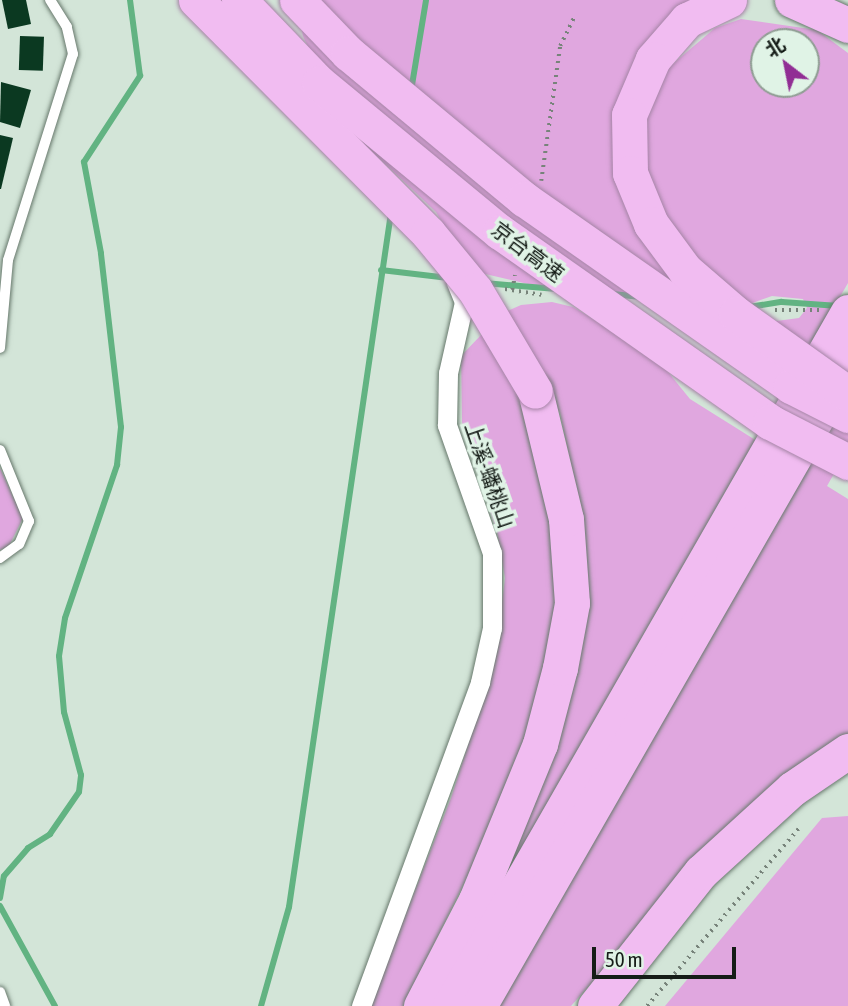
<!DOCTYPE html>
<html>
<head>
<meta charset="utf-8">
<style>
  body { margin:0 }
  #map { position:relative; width:848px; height:1006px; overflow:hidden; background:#d3e5d8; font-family:"Asap Condensed","Noto Sans SC",sans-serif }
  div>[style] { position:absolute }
  .green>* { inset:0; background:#e0a7df }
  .stream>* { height:6px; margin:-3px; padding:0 3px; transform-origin:3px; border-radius:3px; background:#62b382 }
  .building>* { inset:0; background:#0b3921; transform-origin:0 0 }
  .path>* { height:3.5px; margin-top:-1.75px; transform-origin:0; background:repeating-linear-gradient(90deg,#77837a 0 2px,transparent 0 7px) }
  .roads { filter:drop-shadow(0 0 2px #67786c) drop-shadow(0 0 2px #67786c) }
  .service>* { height:10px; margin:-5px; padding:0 5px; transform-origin:5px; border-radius:5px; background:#fff }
  .minor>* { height:19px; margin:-9.5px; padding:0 9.5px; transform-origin:9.5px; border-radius:9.5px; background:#fff }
  .motorway>* { height:35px; margin:-17.5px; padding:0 17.5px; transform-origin:17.5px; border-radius:17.5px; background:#f1bcf1 }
  .bridges { filter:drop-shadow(0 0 2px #a484a5) drop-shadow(0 0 2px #a484a5) }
  .motorway-bridge>* { height:35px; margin:-17.5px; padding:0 17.5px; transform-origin:17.5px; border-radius:17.5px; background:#f1bcf1 }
  span { translate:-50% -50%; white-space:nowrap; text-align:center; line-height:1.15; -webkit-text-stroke:7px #e0f3e6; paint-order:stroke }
  .street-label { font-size:21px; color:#151c17 }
  .north { position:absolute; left:750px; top:28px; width:70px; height:70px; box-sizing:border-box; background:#e0f3e6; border:2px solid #8f9d93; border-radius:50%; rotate:328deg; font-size:19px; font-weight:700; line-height:28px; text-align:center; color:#151c17 }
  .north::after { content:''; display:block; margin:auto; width:24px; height:32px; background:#912d94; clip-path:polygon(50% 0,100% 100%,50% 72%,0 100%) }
  .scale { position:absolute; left:592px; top:947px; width:144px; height:32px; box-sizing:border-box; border:4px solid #151c17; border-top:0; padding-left:9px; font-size:21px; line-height:24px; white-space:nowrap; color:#151c17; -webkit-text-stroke:5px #e0f3e6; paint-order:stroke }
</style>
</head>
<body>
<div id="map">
  <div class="green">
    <div style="clip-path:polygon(evenodd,296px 0,714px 0,668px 68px,715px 28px,741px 19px,817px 30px,848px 53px,848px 283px,809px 350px,769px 322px,799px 318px,807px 308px,803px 299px,772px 296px,744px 306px,683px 302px,528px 284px,481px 273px,461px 254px,436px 212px,344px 124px,303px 36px,296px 0,764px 42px,806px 42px,806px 84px,764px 84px,764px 42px)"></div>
    <div style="clip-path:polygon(552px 302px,573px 307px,655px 356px,690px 399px,757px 441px,436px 1006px,504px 859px,585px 556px,575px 483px,560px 413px,550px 395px,560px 558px,545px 688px,487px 837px,403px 1006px,370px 1006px,451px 798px,495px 661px,505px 578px,497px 532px,462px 422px,461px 356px,501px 314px,521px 305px)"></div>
    <div style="clip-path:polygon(848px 386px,848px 449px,827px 486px,848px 499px,848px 739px,701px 860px,571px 1006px,491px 1006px)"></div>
    <div style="clip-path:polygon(0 468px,23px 518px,9px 546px,0 550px)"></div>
    <div style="clip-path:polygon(848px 816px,848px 1006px,665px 1006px,822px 818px)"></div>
  </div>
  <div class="stream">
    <div style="left:411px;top:91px;width:92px;rotate:-80.6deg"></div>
    <div style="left:381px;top:270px;width:68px;rotate:6.7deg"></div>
    <div style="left:484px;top:283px;width:73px;rotate:4.7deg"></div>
    <div style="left:613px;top:294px;width:28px;rotate:6deg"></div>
    <div style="left:749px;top:307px;width:33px;rotate:-9deg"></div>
    <div style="left:782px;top:302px;width:57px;rotate:4deg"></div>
    <div style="left:0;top:898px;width:22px;rotate:-80deg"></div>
    <div style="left:4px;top:876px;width:37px;rotate:-49deg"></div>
    <div style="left:28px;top:848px;width:26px;rotate:-32deg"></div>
    <div style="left:50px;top:834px;width:51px;rotate:-55.4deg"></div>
    <div style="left:79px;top:792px;width:17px;rotate:-83deg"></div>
    <div style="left:81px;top:775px;width:65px;rotate:-105.1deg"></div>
    <div style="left:64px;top:712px;width:56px;rotate:-95.1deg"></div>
    <div style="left:59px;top:656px;width:38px;rotate:-81deg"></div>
    <div style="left:65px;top:618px;width:162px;rotate:-71.2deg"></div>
    <div style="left:117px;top:465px;width:38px;rotate:-84deg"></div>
    <div style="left:121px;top:427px;width:175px;rotate:-96.6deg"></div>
    <div style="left:101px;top:253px;width:93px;rotate:-100.6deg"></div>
    <div style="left:84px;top:162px;width:103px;rotate:-56.9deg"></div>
    <div style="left:140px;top:76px;width:77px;rotate:-97.5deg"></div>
    <div style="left:0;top:906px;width:114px;rotate:61.2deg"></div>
    <div style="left:261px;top:1006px;width:103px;rotate:-74.2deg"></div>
    <div style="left:289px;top:907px;width:701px;rotate:-81.64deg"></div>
  </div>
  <div class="building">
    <div style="clip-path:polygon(2px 0,26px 0,31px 24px,8px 29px)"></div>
    <div style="left:20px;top:36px;width:24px;height:34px;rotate:2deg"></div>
    <div style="clip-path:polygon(1px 82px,31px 90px,20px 128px,0 122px)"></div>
    <div style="clip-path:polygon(0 135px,13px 138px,1px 189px,0 189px)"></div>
  </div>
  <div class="path">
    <div style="left:541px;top:181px;width:136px;rotate:-82deg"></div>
    <div style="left:560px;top:46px;width:32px;rotate:-64deg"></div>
    <div style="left:505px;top:289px;width:37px;rotate:9deg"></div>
    <div style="left:512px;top:290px;width:15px;rotate:-79deg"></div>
    <div style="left:775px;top:310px;width:45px"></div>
    <div style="left:647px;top:1006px;width:237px;rotate:-49.5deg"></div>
  </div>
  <div class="roads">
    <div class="service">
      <div style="left:0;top:348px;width:88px;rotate:-84.8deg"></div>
      <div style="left:8px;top:260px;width:216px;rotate:-72.5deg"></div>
      <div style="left:73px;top:54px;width:28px;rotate:-103deg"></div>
      <div style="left:67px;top:27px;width:32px;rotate:-122deg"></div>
      <div style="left:0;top:450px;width:77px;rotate:67.8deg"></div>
      <div style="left:29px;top:521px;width:25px;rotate:113deg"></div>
      <div style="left:19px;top:544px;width:24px;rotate:144deg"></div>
      <div style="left:0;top:992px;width:15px;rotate:70deg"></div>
    </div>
    <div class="minor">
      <div style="left:361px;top:1006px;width:345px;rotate:-69.8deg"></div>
      <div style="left:480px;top:682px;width:55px;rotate:-77.5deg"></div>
      <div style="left:492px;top:628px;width:75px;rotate:-90deg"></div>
      <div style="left:492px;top:553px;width:136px;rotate:-109.4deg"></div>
      <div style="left:447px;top:425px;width:52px;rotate:-88.9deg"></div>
      <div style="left:448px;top:373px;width:73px;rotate:-77.3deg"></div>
      <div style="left:464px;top:302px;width:22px;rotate:-112deg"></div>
    </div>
    <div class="motorway">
      <div style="left:792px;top:0;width:61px;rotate:24.1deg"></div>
      <div style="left:421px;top:1006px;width:119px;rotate:-62.6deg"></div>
      <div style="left:476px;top:900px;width:169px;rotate:-67.7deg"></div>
      <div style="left:540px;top:744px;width:79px;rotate:-75.3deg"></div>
      <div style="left:560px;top:668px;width:66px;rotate:-79.5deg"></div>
      <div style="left:572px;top:603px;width:84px;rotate:-94.1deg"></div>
      <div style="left:566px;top:519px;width:132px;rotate:-103.6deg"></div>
      <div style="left:450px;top:1006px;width:800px;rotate:-60.17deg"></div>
      <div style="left:479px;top:1006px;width:741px;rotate:-60.15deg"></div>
      <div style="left:595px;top:1006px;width:171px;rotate:-51.7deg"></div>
      <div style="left:701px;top:872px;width:123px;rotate:-42.4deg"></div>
      <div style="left:792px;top:789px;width:68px;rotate:-34.2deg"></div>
    </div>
  </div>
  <div class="bridges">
    <div class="motorway-bridge">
      <div style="left:196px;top:0;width:329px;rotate:45.1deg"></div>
      <div style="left:428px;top:233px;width:74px;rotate:50.5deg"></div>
      <div style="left:475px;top:290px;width:117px;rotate:59.3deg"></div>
      <div style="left:239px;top:0;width:115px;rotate:46.1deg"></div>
      <div style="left:319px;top:83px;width:234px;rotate:39.5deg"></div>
      <div style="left:500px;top:232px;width:330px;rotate:35.1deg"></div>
      <div style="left:770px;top:422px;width:88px;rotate:27.1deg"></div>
      <div style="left:297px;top:0;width:74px;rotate:46.1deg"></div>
      <div style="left:348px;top:53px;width:229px;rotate:39.7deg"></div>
      <div style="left:524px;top:199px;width:326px;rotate:35deg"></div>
      <div style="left:791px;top:386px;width:64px;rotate:27deg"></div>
      <div style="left:729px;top:0;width:47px;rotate:154.5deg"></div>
      <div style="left:687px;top:20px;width:52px;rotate:131.1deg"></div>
      <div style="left:653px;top:59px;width:61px;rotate:113.2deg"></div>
      <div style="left:629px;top:115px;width:58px;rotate:89deg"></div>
      <div style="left:630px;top:173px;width:55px;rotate:67.6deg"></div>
      <div style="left:651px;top:224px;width:57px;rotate:53.5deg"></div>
      <div style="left:685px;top:270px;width:67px;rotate:40.8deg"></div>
      <div style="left:736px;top:314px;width:138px;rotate:35.5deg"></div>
    </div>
  </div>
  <div class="street-label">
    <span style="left:528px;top:251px;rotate:37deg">京台高速</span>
    <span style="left:490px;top:475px;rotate:71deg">上溪-蟠桃山</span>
  </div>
  <div class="north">北</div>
  <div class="scale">50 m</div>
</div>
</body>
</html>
